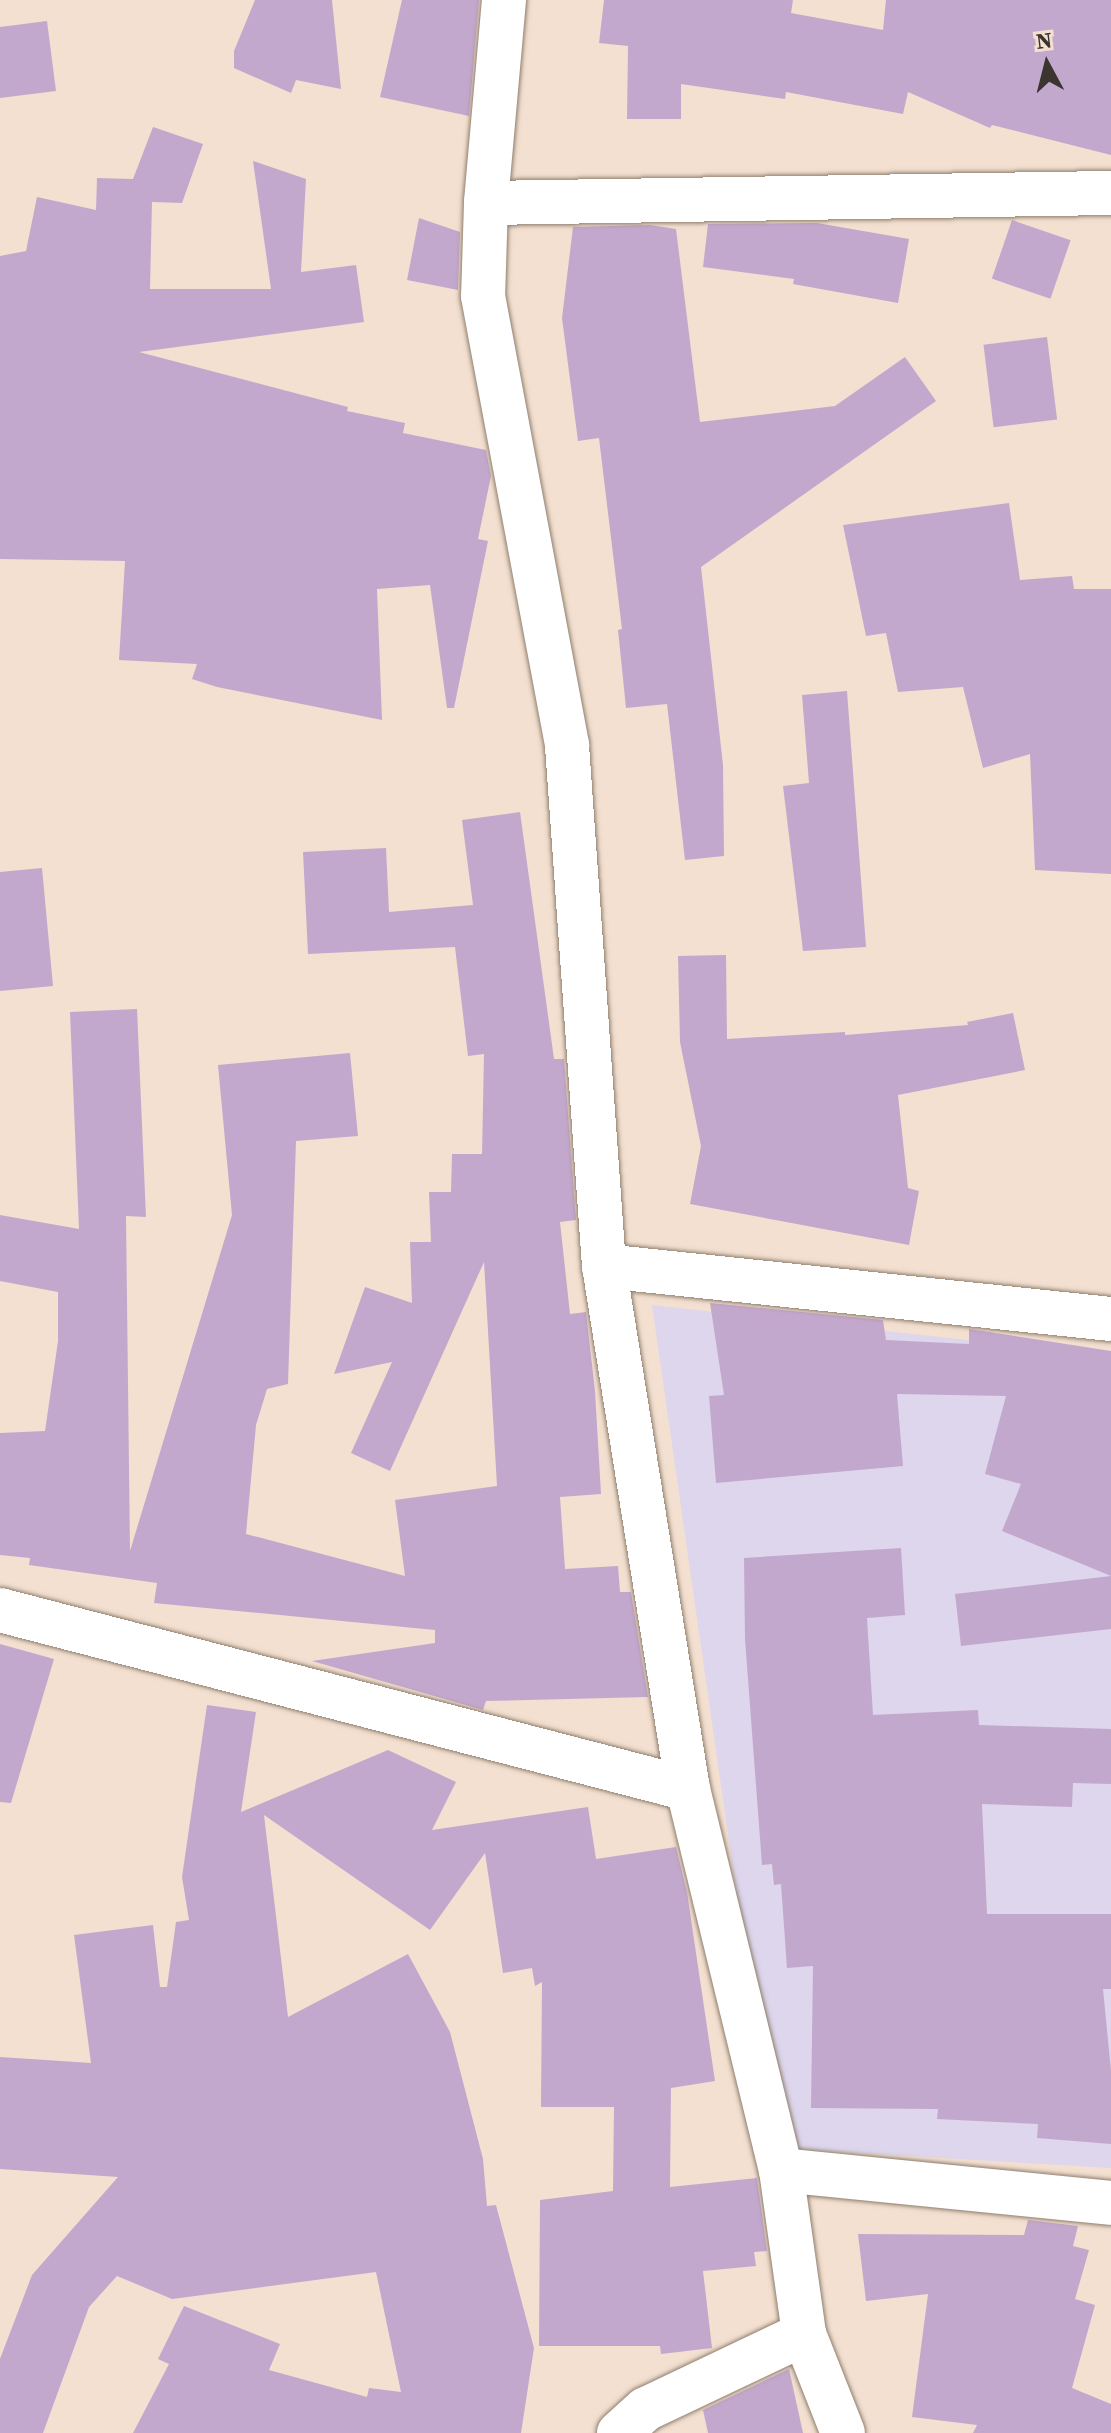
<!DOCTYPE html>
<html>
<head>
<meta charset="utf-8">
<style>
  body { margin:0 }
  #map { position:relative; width:1111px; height:2433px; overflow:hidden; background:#f3e0d0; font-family:"Source Serif 4",serif }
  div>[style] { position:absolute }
  .commercial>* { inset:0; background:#ddd6ec }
  .building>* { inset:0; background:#c3a8cd; transform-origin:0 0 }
  .roads { filter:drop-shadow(0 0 2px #8f7e6f) drop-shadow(0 0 2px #8f7e6f) }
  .street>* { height:44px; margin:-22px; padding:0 22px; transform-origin:22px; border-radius:22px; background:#fff }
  span { translate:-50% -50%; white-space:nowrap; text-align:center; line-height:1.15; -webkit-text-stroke:6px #f3e0d0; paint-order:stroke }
  .north { position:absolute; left:1007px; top:24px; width:80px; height:80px; -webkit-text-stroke:6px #f3e0d0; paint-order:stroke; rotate:353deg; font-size:22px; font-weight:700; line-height:32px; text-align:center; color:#3c342e }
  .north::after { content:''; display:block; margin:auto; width:28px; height:36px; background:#3c342e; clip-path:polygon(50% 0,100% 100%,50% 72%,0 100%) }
</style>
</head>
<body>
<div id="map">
  <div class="commercial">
    <div style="clip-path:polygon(652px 1305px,1111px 1356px,1111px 2168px,773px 2148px)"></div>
  </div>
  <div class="building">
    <div style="clip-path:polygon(255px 0,332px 0,341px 89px,296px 80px,291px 93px,234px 68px,234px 51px)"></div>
    <div style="clip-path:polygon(402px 0,479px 0,469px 116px,380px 97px)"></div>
    <div style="clip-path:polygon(604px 0,793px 0,791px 13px,883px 30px,886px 0,1111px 0,1111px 155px,992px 125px,990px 128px,908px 92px,903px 114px,786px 92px,785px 99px,681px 84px,681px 119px,627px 119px,628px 46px,599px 43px)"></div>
    <div style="clip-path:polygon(47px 21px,56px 91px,0 98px,0 27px)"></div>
    <div style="clip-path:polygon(153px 127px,203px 144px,182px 203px,152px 202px,150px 289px,271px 289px,253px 161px,306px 179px,301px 272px,356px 265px,364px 322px,139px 352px,348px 407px,347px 411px,405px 423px,403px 433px,486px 450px,491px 476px,478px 539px,488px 541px,454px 708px,447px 708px,430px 585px,377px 589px,382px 720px,217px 687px,192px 679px,197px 664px,119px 660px,125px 561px,0 559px,0 256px,26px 251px,37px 197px,96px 210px,97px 178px,133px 179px)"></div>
    <div style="clip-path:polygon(419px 218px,460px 232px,458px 290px,407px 280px)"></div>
    <div style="left:1012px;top:220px;width:62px;height:62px;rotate:19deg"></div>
    <div style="clip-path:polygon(817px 223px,909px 239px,898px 303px,793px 284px,794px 279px,703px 267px,708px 224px)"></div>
    <div style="clip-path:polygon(650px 225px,676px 229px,700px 422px,835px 406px,905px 357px,936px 401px,701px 567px,723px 765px,724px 856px,685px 860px,667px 704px,626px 708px,618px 630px,622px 629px,599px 438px,578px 441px,562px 318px,573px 227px)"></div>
    <div style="left:1047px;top:337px;width:83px;height:64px;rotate:83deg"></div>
    <div style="clip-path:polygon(1009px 503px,1020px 580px,1072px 576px,1074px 589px,1111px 589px,1111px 874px,1035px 870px,1030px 754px,983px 768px,963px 687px,898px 692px,886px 633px,866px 636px,843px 525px)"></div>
    <div style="clip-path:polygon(847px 691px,866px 947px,803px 951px,783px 786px,809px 783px,802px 695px)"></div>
    <div style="clip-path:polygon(520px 812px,554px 1059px,564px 1059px,576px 1220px,560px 1222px,570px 1314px,586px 1312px,595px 1391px,601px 1494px,560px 1497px,565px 1569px,618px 1566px,620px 1592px,631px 1592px,648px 1697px,486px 1701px,483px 1710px,312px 1661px,435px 1643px,435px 1630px,154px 1603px,157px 1583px,29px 1565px,30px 1558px,0 1555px,0 1433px,45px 1431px,58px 1341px,58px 1292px,0 1281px,0 1215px,79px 1229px,70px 1012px,137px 1009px,146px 1217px,126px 1216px,130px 1551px,232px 1215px,218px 1065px,350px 1053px,358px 1136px,296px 1141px,288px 1384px,267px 1389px,256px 1425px,246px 1534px,405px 1576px,395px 1500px,497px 1486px,484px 1262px,390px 1471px,351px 1453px,392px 1362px,334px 1374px,365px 1287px,412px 1303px,410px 1242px,431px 1242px,429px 1192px,451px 1192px,452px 1154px,482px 1154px,484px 1054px,468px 1056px,455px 947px,308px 954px,303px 852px,386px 848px,389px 912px,473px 905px,462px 820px)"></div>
    <div style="clip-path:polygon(42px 868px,53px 986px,0 991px,0 872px)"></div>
    <div style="clip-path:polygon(726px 955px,727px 1039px,845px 1032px,845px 1035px,968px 1025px,967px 1022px,1013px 1013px,1025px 1070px,898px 1095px,908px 1188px,919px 1191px,909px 1245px,690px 1204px,701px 1146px,680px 1042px,678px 956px)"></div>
    <div style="clip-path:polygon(710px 1303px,883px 1320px,886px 1340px,969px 1344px,969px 1329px,1111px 1351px,1111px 1629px,961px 1646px,955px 1594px,1111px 1576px,1002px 1531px,1021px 1484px,985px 1474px,1006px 1396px,897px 1394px,903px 1466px,716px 1483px,709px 1396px,724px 1395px)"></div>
    <div style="clip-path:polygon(901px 1548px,905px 1615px,867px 1618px,873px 1715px,978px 1710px,979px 1725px,1111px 1729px,1111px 1784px,1073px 1783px,1072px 1807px,982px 1804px,987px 1914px,1111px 1914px,1111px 1989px,1103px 1989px,1111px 2071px,1111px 2144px,1037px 2138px,1038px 2124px,937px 2119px,938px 2109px,811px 2108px,813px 1966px,787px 1968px,781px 1884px,774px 1885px,772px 1864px,762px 1865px,745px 1639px,744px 1558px)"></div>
    <div style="clip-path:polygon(0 1644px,54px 1659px,11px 1803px,0 1802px)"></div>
    <div style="clip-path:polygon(207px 1705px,256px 1712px,241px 1812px,388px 1750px,456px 1782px,432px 1830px,588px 1807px,596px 1859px,676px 1847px,687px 1892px,715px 2081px,671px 2088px,670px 2187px,757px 2178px,767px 2251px,754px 2252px,756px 2266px,703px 2271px,712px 2348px,661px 2354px,660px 2346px,539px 2346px,540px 2200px,613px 2191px,614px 2107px,541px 2107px,542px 1982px,535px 1986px,532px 1968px,503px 1973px,485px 1853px,430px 1930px,264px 1815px,288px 2017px,408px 1954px,450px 2032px,483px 2159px,487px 2206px,496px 2205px,534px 2348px,521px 2433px,133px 2433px,169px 2364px,158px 2359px,184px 2306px,280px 2344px,269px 2370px,367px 2397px,369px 2388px,401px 2392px,376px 2272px,172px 2299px,117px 2276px,89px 2307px,43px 2433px,0 2433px,0 2359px,32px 2275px,118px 2177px,0 2169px,0 2057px,91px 2063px,74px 1935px,153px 1925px,160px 1987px,167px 1987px,176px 1922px,189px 1920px,182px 1877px)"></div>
    <div style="clip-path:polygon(1028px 2220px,1078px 2226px,1073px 2246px,1089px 2250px,1075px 2299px,1095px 2305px,1072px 2388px,1111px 2404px,1111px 2433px,973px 2433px,977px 2425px,912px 2417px,928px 2294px,866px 2301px,858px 2234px,1024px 2235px)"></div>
    <div style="clip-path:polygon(789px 2369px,803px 2433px,708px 2433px,703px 2410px)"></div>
  </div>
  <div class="roads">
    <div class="street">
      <div style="left:504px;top:0;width:204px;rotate:95.1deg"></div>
      <div style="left:486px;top:203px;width:93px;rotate:91.8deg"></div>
      <div style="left:483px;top:296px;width:458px;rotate:79.4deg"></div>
      <div style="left:567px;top:746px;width:521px;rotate:85.93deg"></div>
      <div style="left:604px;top:1266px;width:530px;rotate:80.88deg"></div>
      <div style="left:688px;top:1789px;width:392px;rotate:76.3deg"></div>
      <div style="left:781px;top:2170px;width:166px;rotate:82deg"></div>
      <div style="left:804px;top:2334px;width:106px;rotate:68.5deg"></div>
      <div style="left:486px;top:203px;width:625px;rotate:-0.92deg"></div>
      <div style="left:604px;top:1266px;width:510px;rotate:5.97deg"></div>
      <div style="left:0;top:1610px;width:711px;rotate:14.58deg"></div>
      <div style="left:781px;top:2170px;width:332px;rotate:5.7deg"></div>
      <div style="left:619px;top:2433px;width:36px;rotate:-42deg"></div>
      <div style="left:646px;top:2409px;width:175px;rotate:-25.4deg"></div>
    </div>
  </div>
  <div class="north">N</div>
</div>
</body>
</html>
